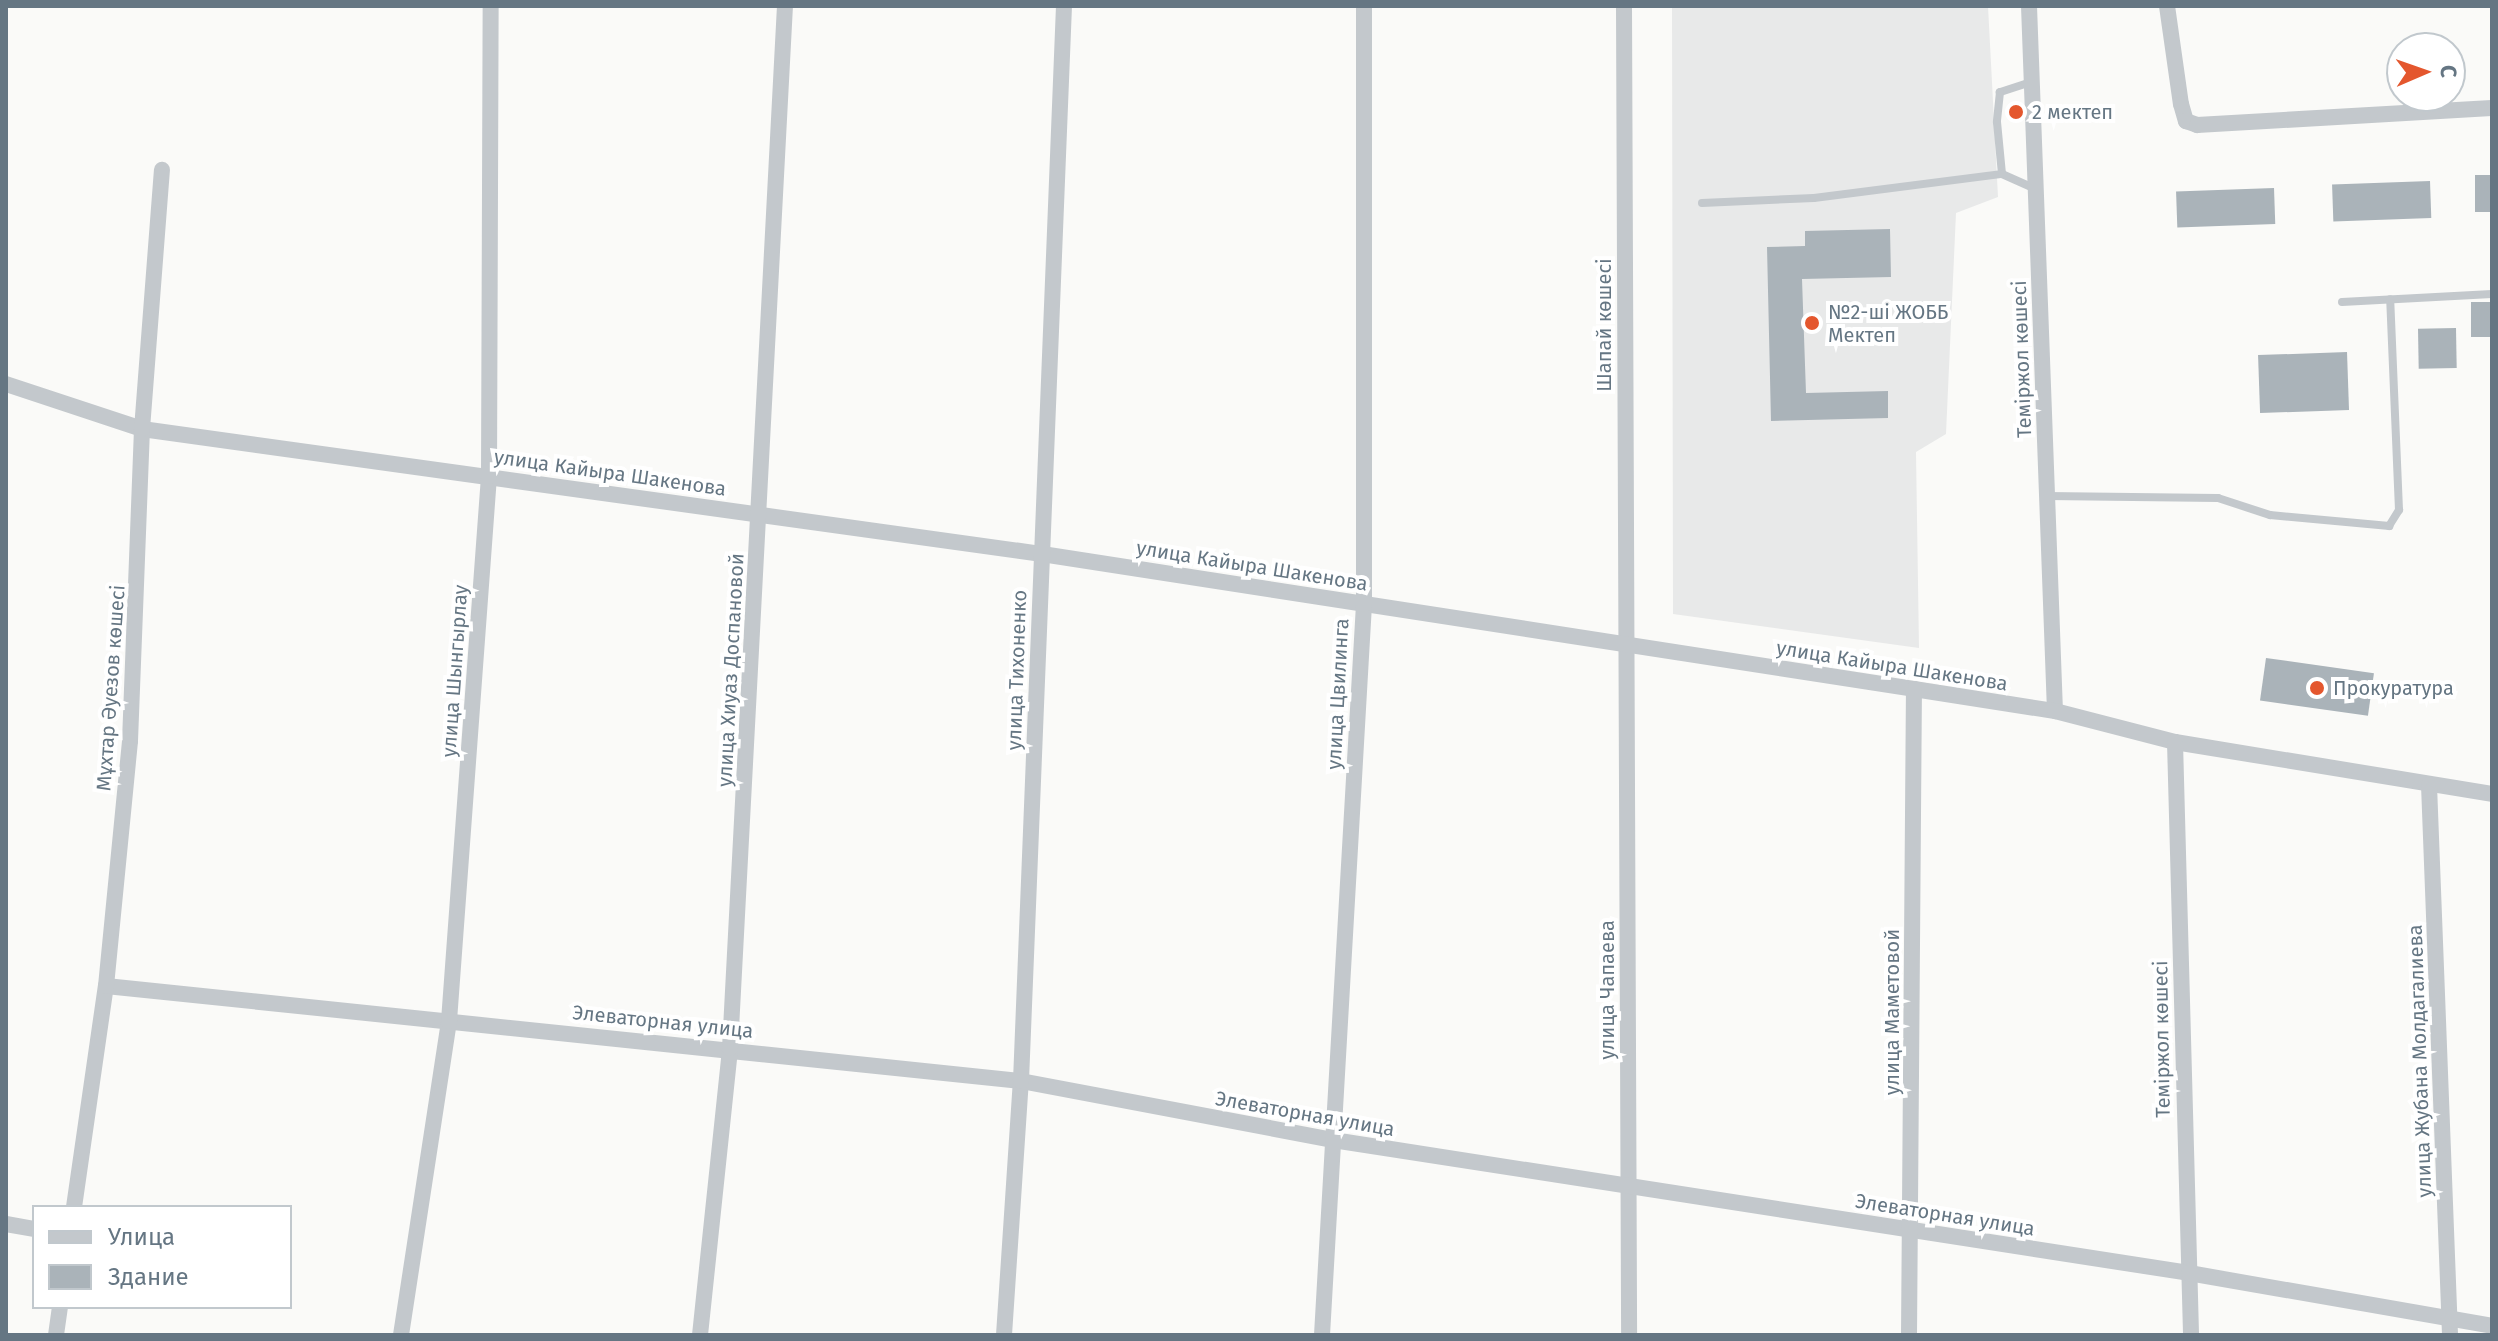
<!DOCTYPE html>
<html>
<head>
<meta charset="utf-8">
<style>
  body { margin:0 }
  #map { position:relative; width:2498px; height:1341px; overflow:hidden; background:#fafaf8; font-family:"Fira Sans",sans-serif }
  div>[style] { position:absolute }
  .built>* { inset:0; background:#e8e9e9 }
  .building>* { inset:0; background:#aab3b9; transform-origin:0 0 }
  .lane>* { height:8px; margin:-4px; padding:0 4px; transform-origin:4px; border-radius:4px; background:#c3c8cc }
  .street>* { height:16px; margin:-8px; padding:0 8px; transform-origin:8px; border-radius:8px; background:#c3c8cc }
  .dots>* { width:22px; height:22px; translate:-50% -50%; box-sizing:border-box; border:4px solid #fff; border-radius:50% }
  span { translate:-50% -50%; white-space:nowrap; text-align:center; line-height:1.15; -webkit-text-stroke:8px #fff; paint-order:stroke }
  .poi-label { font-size:20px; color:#657683 }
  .left { translate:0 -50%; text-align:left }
  .street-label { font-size:20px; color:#657683 }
  .frame { position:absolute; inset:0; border:8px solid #657683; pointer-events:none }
  .legend { position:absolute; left:32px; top:1205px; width:260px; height:104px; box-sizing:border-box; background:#fff; border:2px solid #c1c8cd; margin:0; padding:10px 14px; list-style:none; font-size:24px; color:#657683 }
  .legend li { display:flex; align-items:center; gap:16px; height:40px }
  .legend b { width:40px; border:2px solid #c1c8cd }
  .north { position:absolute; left:2386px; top:32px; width:80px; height:80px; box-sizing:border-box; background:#fff; border:2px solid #c1c8cd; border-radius:50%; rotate:88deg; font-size:22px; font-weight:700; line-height:32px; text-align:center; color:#657683 }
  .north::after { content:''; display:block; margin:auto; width:28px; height:36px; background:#e4572e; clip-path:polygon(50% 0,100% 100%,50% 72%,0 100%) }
</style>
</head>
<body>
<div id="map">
  <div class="built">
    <div style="clip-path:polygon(1672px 6px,1988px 6px,1998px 197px,1956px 213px,1946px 434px,1916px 452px,1919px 648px,1673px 614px)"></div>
  </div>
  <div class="building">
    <div style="left:2475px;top:175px;width:17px;height:37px"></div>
    <div style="left:2430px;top:181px;width:37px;height:98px;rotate:88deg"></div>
    <div style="left:2274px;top:188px;width:36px;height:98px;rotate:88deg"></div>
    <div style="clip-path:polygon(1890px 229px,1891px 277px,1802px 279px,1806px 393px,1888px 391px,1888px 418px,1771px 421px,1767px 247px,1805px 246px,1805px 231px)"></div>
    <div style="left:2492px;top:302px;width:35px;height:21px;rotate:90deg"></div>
    <div style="left:2456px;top:328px;width:40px;height:38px;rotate:89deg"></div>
    <div style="left:2347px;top:352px;width:58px;height:89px;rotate:88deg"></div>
    <div style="left:2266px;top:658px;width:109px;height:43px;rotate:8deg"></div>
  </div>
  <div class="lane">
    <div style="left:2031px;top:82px;width:33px;rotate:162deg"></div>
    <div style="left:2000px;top:92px;width:30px;rotate:96deg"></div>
    <div style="left:1997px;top:122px;width:52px;rotate:84.5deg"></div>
    <div style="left:2002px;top:174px;width:37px;rotate:24deg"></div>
    <div style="left:1702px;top:203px;width:112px;rotate:-2.6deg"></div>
    <div style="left:1814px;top:198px;width:190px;rotate:-7.3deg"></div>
    <div style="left:2342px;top:302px;width:150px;rotate:-3.1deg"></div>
    <div style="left:2047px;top:496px;width:171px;rotate:0.7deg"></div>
    <div style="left:2218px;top:498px;width:55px;rotate:18.1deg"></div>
    <div style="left:2270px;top:515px;width:120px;rotate:5.3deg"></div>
    <div style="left:2389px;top:526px;width:19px;rotate:-58deg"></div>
    <div style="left:2399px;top:510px;width:211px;rotate:-92.4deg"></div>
  </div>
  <div class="street">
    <div style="left:1624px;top:6px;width:1329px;rotate:89.78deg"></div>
    <div style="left:2029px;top:6px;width:705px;rotate:87.89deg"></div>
    <div style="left:2167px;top:6px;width:99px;rotate:81.9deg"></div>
    <div style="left:2181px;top:104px;width:18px;rotate:74deg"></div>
    <div style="left:2186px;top:121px;width:12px;rotate:20deg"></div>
    <div style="left:2197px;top:125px;width:295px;rotate:-3.3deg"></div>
    <div style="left:6px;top:384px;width:143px;rotate:18.3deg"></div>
    <div style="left:142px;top:429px;width:909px;rotate:7.91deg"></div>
    <div style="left:1042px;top:554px;width:882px;rotate:8.8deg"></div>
    <div style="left:1914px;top:689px;width:143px;rotate:8.9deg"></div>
    <div style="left:2055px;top:711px;width:124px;rotate:14.5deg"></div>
    <div style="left:2175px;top:742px;width:321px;rotate:9.3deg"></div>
    <div style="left:2175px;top:742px;width:593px;rotate:88.45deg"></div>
    <div style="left:2429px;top:785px;width:550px;rotate:87.81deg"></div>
    <div style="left:106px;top:986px;width:920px;rotate:5.93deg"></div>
    <div style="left:1021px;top:1081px;width:318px;rotate:10.7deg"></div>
    <div style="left:1333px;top:1140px;width:866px;rotate:8.83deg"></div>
    <div style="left:2189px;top:1273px;width:308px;rotate:9.9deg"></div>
    <div style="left:74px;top:1207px;width:223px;rotate:-81.8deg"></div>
    <div style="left:106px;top:986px;width:246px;rotate:-84.4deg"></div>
    <div style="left:130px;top:741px;width:312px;rotate:-87.8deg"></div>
    <div style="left:142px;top:429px;width:260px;rotate:-85.6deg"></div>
    <div style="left:6px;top:1224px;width:28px;rotate:10deg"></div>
    <div style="left:56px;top:1335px;width:28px;rotate:-82deg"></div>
    <div style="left:401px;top:1335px;width:318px;rotate:-81.3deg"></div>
    <div style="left:449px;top:1021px;width:546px;rotate:-85.8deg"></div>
    <div style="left:489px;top:476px;width:470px;rotate:-89.8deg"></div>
    <div style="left:700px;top:1335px;width:289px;rotate:-84deg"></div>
    <div style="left:730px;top:1048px;width:1043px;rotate:-86.98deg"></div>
    <div style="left:1004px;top:1335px;width:255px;rotate:-86.2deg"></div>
    <div style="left:1021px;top:1081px;width:1076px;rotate:-87.71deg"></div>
    <div style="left:1322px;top:1335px;width:732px;rotate:-86.71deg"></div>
    <div style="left:1364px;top:604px;width:598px;rotate:-90deg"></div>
    <div style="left:1909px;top:1335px;width:646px;rotate:-89.56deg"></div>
  </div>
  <div class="dots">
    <div style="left:2016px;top:112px;background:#e4572e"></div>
    <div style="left:1812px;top:323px;background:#e4572e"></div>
    <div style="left:2317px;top:688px;background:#e4572e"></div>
  </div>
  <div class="poi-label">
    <span class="left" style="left:2032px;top:112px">2 мектеп</span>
    <span class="left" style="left:1828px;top:324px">№2-ші ЖОББ<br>Мектеп</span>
    <span class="left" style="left:2333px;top:688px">Прокуратура</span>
  </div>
  <div class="street-label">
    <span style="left:1604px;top:325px;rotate:-90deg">Шапай көшесі</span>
    <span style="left:2022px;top:359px;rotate:-92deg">Теміржол көшесі</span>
    <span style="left:610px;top:473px;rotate:8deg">улица Кайыра Шакенова</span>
    <span style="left:1252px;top:566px;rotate:9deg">улица Кайыра Шакенова</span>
    <span style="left:1892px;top:666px;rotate:9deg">улица Кайыра Шакенова</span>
    <span style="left:731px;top:670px;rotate:-87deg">улица Хиуаз Доспановой</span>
    <span style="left:1017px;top:670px;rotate:-88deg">улица Тихоненко</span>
    <span style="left:455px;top:671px;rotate:-86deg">улица Шынгырлау</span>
    <span style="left:111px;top:688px;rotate:-86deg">Мұхтар Әуезов көшесі</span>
    <span style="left:1338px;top:694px;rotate:-87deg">улица Цвилинга</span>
    <span style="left:1607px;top:990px;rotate:-90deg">улица Чапаева</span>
    <span style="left:1892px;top:1012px;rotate:-90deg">улица Маметовой</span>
    <span style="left:663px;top:1022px;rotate:6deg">Элеваторная улица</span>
    <span style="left:2162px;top:1039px;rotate:-91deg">Теміржол көшесі</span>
    <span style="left:2420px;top:1061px;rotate:-92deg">улица Жубана Молдагалиева</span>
    <span style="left:1305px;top:1114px;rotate:10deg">Элеваторная улица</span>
    <span style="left:1945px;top:1215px;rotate:9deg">Элеваторная улица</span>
  </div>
  <div class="frame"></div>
  <ul class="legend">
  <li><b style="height:10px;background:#c3c8cc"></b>Улица</li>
  <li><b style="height:22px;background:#aab3b9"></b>Здание</li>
  </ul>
  <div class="north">С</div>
</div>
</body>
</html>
